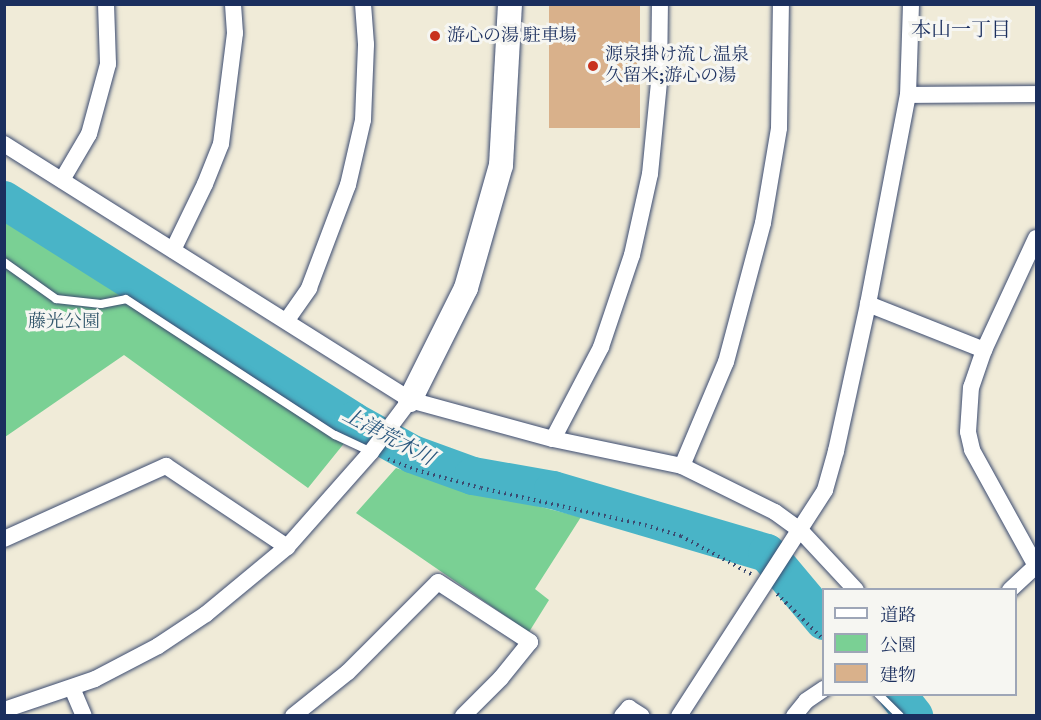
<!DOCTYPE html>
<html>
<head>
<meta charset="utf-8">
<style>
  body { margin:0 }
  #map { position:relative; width:1041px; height:720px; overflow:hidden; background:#f0ebd8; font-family:"IM FELL DW Pica","Noto Serif JP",serif }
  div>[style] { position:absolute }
  .green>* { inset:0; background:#7ad094 }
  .river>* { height:38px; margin:-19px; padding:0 19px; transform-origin:19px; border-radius:19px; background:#49b4c7 }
  .building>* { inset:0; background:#d9b18b; transform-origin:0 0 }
  .path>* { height:4px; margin-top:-2px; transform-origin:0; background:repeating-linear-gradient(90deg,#3b4b70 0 1.5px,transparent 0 6px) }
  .roads { filter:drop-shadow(0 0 2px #3b4b70) drop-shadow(0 0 2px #3b4b70) }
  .lane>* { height:8px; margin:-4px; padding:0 4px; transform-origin:4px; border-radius:4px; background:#fff }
  .street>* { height:16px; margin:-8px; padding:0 8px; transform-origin:8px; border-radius:8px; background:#fff }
  .secondary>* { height:24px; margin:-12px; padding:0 12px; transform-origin:12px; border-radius:12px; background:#fff }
  .dots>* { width:16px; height:16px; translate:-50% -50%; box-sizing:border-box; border:3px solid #f6f6f2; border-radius:50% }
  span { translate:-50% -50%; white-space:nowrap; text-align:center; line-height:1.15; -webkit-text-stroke:6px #f6f6f2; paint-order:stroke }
  .poi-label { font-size:18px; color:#1b2f5e }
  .left { translate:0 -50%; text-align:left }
  .park-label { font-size:18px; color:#33576c }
  .neighbourhood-label { font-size:20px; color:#1b2f5e }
  .water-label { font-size:20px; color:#29577e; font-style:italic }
  .frame { position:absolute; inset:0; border:6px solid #1b2f5e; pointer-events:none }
  .legend { position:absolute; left:822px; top:588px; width:195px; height:108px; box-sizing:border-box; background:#f6f6f2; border:2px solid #9ea6b7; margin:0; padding:8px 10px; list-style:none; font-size:18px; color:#1b2f5e }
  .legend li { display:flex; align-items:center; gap:12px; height:30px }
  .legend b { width:30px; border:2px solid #9ea6b7 }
</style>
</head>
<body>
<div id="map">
  <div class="green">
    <div style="clip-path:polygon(4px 212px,350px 436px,308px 488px,124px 355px,5px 437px)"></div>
    <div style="clip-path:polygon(396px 468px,433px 480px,581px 517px,535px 589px,549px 600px,529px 632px,356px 513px)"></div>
  </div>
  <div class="river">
    <div style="left:4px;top:200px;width:413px;rotate:32.3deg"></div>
    <div style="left:353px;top:421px;width:68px;rotate:29.2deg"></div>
    <div style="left:412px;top:454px;width:65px;rotate:19.8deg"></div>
    <div style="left:473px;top:476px;width:81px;rotate:9.9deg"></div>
    <div style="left:553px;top:490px;width:223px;rotate:16.4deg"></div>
    <div style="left:767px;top:553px;width:89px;rotate:50deg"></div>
    <div style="left:897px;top:694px;width:28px;rotate:52deg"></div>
  </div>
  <div class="building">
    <div style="left:549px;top:4px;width:91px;height:124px"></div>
  </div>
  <div class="path">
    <div style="left:388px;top:459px;width:30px;rotate:21deg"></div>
    <div style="left:416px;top:470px;width:67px;rotate:15.5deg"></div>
    <div style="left:481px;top:488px;width:168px;rotate:12.7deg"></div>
    <div style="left:645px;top:525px;width:38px;rotate:17deg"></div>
    <div style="left:681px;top:536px;width:80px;rotate:28.5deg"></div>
    <div style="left:777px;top:594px;width:66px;rotate:44.4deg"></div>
  </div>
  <div class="roads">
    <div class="lane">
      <div style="left:4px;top:262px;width:64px;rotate:35.4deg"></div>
      <div style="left:56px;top:299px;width:45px;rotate:6.3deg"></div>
      <div style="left:101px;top:304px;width:25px;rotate:-11deg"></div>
      <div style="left:126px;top:299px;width:249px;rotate:33.1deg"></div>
      <div style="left:335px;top:435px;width:40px;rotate:25deg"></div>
      <div style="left:878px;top:694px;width:31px;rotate:45deg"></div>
    </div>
    <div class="street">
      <div style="left:908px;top:95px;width:128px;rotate:-0.4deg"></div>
      <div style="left:4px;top:144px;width:480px;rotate:32.2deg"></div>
      <div style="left:410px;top:400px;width:148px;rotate:15.3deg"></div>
      <div style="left:553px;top:439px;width:132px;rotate:11.8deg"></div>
      <div style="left:682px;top:466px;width:104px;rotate:26.3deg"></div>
      <div style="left:775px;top:512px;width:31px;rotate:36deg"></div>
      <div style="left:800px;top:530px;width:82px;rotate:47deg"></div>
      <div style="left:62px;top:180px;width:53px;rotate:-59.6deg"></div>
      <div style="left:89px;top:134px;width:73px;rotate:-74.8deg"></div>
      <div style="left:108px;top:64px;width:60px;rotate:-91.9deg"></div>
      <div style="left:1036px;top:238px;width:123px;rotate:114.9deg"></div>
      <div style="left:984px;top:350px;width:39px;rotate:109deg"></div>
      <div style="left:971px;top:387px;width:45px;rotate:93.8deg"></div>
      <div style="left:968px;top:432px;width:18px;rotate:77deg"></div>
      <div style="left:972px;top:450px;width:132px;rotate:61.1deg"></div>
      <div style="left:173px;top:250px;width:73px;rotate:-64.1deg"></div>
      <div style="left:205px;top:184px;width:43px;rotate:-68.2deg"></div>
      <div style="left:221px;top:144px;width:112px;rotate:-82.8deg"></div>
      <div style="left:235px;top:33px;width:29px;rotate:-94deg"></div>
      <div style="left:868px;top:304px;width:125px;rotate:21.6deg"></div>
      <div style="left:287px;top:320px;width:39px;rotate:-55deg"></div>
      <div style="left:309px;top:288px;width:110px;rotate:-69.3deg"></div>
      <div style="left:348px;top:185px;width:67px;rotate:-77deg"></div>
      <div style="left:363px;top:120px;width:76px;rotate:-87.7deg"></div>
      <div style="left:366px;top:44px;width:40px;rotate:-94.3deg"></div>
      <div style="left:553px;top:439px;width:104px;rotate:-62.4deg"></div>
      <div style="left:601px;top:347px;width:97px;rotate:-71.4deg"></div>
      <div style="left:632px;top:255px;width:83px;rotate:-77.5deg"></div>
      <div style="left:650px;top:174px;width:92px;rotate:-84.4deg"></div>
      <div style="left:659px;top:82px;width:78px;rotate:-89.3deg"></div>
      <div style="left:682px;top:466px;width:113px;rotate:-67.1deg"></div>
      <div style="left:726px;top:362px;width:144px;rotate:-75.1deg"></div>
      <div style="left:763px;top:223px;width:96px;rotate:-80.4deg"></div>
      <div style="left:779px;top:128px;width:124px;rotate:-89.1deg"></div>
      <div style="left:4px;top:539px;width:178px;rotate:-24.3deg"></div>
      <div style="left:166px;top:466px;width:146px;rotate:33.8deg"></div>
      <div style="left:1010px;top:590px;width:35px;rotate:-43deg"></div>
      <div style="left:72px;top:688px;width:30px;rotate:67deg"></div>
      <div style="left:4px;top:710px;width:96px;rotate:-18.8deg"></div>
      <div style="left:95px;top:679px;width:71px;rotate:-27.6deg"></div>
      <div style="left:158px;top:646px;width:58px;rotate:-33.7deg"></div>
      <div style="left:206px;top:614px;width:105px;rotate:-39.6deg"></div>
      <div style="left:287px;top:547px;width:127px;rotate:-48.5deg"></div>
      <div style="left:371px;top:452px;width:65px;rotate:-53.1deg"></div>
      <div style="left:293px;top:716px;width:70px;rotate:-38.7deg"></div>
      <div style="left:348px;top:672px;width:127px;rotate:-45deg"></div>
      <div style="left:438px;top:582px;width:110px;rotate:33.1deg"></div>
      <div style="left:530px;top:642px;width:46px;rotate:128.9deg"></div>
      <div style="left:501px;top:678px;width:54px;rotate:135deg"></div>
      <div style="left:622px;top:716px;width:11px;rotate:-49deg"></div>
      <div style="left:629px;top:708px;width:15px;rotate:32deg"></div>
      <div style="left:679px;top:716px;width:269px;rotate:-57.1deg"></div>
      <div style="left:825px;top:490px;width:41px;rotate:-74.2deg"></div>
      <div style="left:836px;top:451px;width:150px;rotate:-77.7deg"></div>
      <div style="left:868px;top:304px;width:213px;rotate:-79.2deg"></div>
      <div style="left:908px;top:95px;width:91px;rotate:-88.1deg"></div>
      <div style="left:794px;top:716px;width:19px;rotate:-51deg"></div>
      <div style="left:806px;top:701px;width:22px;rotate:-34deg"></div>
    </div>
    <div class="secondary">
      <div style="left:410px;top:400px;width:125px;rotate:-63.4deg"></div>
      <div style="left:466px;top:288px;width:128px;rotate:-74.1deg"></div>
      <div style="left:501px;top:165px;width:161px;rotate:-86.8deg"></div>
    </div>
  </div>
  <div class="dots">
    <div style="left:435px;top:36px;background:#c8321e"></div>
    <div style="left:593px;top:66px;background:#c8321e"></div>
  </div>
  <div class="poi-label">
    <span class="left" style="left:447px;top:36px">游心の湯 駐車場</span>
    <span class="left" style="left:605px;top:66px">源泉掛け流し温泉<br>久留米;游心の湯</span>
  </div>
  <div class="park-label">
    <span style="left:64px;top:322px">藤光公園</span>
  </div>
  <div class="neighbourhood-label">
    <span style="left:961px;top:30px">本山一丁目</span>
  </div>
  <div class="water-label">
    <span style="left:388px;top:437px;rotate:28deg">上津荒木川</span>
  </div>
  <div class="frame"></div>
  <ul class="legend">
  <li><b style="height:8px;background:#fff"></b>道路</li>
  <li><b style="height:16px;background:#7ad094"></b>公園</li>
  <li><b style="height:16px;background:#d9b18b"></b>建物</li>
  </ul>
</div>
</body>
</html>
